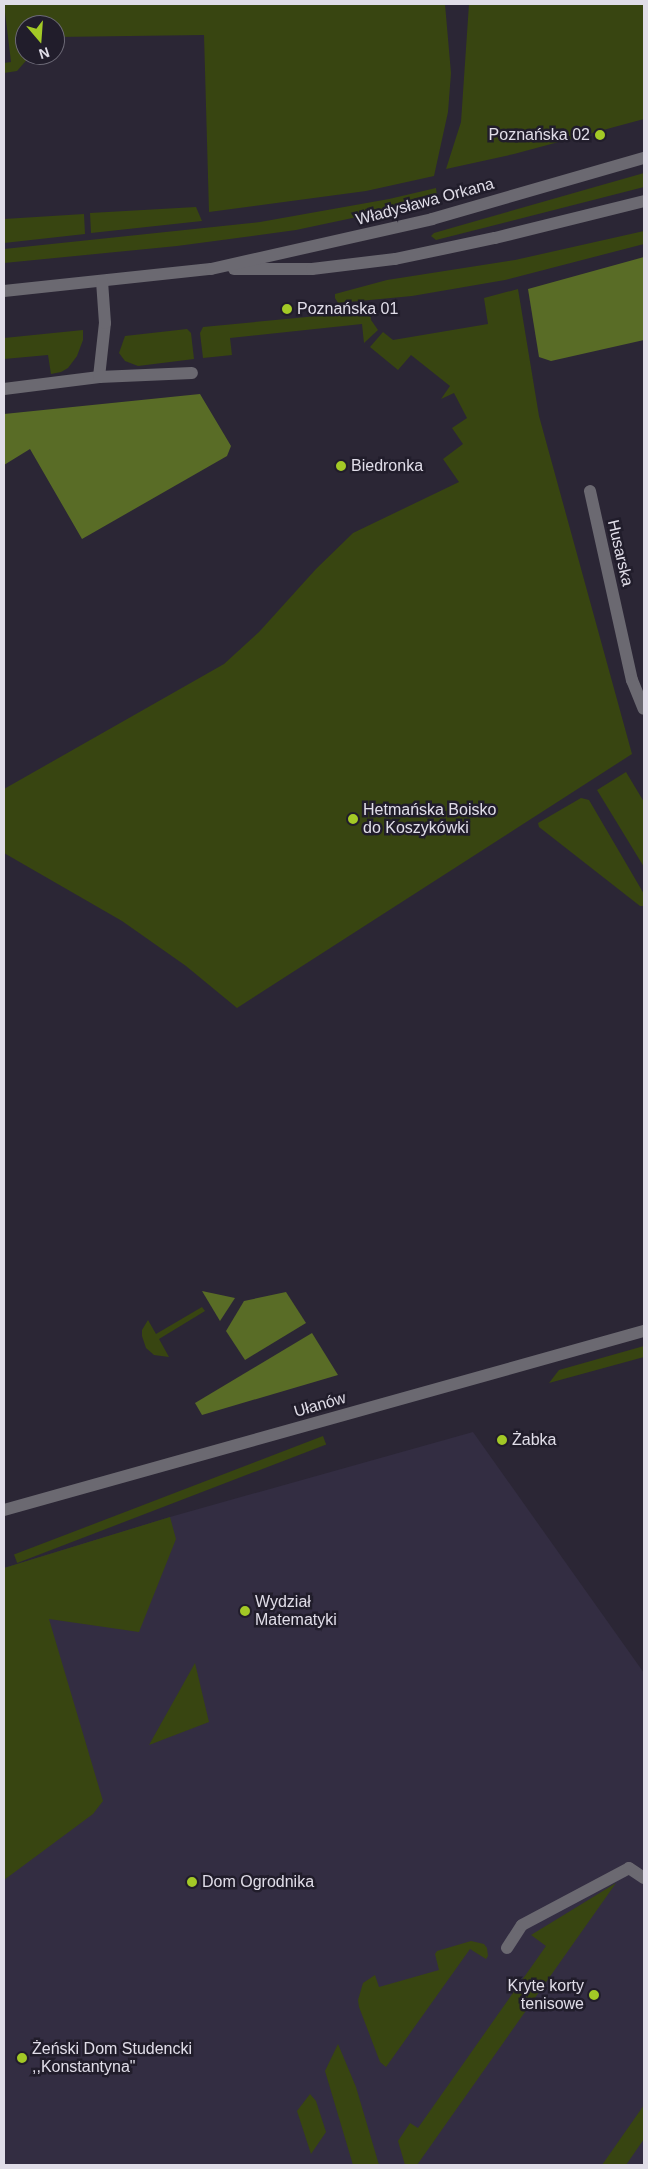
<!DOCTYPE html>
<html>
<head>
<meta charset="utf-8">
<style>
  body { margin:0 }
  #map { position:relative; width:648px; height:2169px; overflow:hidden; background:#2b2635; font-family:Arial,sans-serif }
  div>[style] { position:absolute }
  .built>* { inset:0; background:#332d42 }
  .green>* { inset:0; background:#384511; transform-origin:0 0 }
  .forest>* { inset:0; background:#596c26 }
  .minor>* { height:12px; margin:-6px; padding:0 6px; transform-origin:6px; border-radius:6px; background:#6b6971 }
  .dots>* { width:14px; height:14px; translate:-50% -50%; box-sizing:border-box; border:2px solid #211d2b; border-radius:50% }
  span { translate:-50% -50%; white-space:nowrap; text-align:center; line-height:1.15; -webkit-text-stroke:5px #211d2b; paint-order:stroke }
  .poi-label { font-size:16px; color:#e0dde8 }
  .right { translate:-100% -50%; text-align:right }
  .left { translate:0 -50%; text-align:left }
  .street-label { font-size:16px; color:#e0dde8 }
  .frame { position:absolute; inset:0; border:5px solid #e0dde8; pointer-events:none }
  .north { position:absolute; left:15px; top:15px; width:50px; height:50px; box-sizing:border-box; background:#211d2b; border:1px solid #6d6a77; border-radius:50%; rotate:162deg; font-size:14px; font-weight:700; line-height:20px; text-align:center; color:#e0dde8 }
  .north::after { content:''; display:block; margin:auto; width:18px; height:22px; background:#a3c926; clip-path:polygon(50% 0,100% 100%,50% 72%,0 100%) }
</style>
</head>
<body>
<div id="map">
  <div class="built">
    <div style="clip-path:polygon(473px 1432px,644px 1673px,644px 2165px,4px 2165px,4px 1568px,170px 1517px)"></div>
  </div>
  <div class="green">
    <div style="clip-path:polygon(4px 4px,445px 4px,451px 73px,448px 112px,434px 176px,366px 191px,209px 212px,204px 35px,55px 37px,55px 25px,25px 25px,25px 55px,31px 55px,17px 71px,4px 73px,4px 63px,11px 62px)"></div>
    <div style="clip-path:polygon(469px 4px,644px 4px,644px 119px,514px 154px,446px 169px,461px 122px)"></div>
    <div style="clip-path:polygon(644px 173px,644px 187px,436px 240px,431px 236px,434px 233px)"></div>
    <div style="clip-path:polygon(436px 188px,437px 197px,409px 206px,296px 230px,177px 246px,4px 263px,4px 249px,260px 222px,389px 199px)"></div>
    <div style="clip-path:polygon(196px 207px,202px 221px,91px 233px,90px 213px)"></div>
    <div style="clip-path:polygon(84px 214px,85px 234px,4px 243px,4px 219px)"></div>
    <div style="clip-path:polygon(644px 231px,644px 244px,505px 280px,412px 296px,338px 303px,335px 298px,335px 294px,387px 280px,515px 260px)"></div>
    <div style="clip-path:polygon(518px 289px,539px 416px,632px 754px,237px 1008px,186px 966px,122px 921px,4px 853px,4px 789px,224px 664px,259px 632px,316px 569px,353px 533px,459px 482px,443px 459px,463px 444px,452px 428px,467px 418px,454px 393px,441px 399px,450px 386px,411px 355px,398px 370px,370px 347px,383px 332px,393px 340px,488px 324px,484px 298px)"></div>
    <div style="clip-path:polygon(370px 311px,371px 320px,378px 330px,364px 343px,362px 324px,230px 338px,232px 355px,203px 358px,200px 333px,203px 327px)"></div>
    <div style="clip-path:polygon(187px 329px,191px 333px,194px 359px,138px 366px,125px 361px,119px 353px,125px 336px)"></div>
    <div style="clip-path:polygon(83px 330px,83px 340px,77px 356px,68px 368px,61px 372px,51px 374px,48px 355px,4px 359px,4px 338px)"></div>
    <div style="clip-path:polygon(626px 772px,644px 802px,644px 867px,597px 790px)"></div>
    <div style="clip-path:polygon(581px 798px,589px 800px,644px 894px,644px 906px,640px 906px,539px 827px,538px 823px)"></div>
    <div style="clip-path:polygon(202px 1307px,205px 1311px,159px 1339px,169px 1357px,154px 1355px,146px 1348px,142px 1336px,142px 1330px,148px 1320px,156px 1334px)"></div>
    <div style="clip-path:polygon(644px 1346px,644px 1357px,549px 1383px,559px 1370px)"></div>
    <div style="left:323px;top:1436px;width:9px;height:331px;rotate:69deg"></div>
    <div style="clip-path:polygon(170px 1517px,176px 1539px,139px 1632px,49px 1619px,103px 1801px,93px 1814px,4px 1880px,4px 1568px)"></div>
    <div style="clip-path:polygon(195px 1663px,209px 1722px,149px 1745px)"></div>
    <div style="clip-path:polygon(616px 1883px,417px 2165px,405px 2165px,398px 2141px,410px 2123px,418px 2128px,546px 1946px,531px 1935px)"></div>
    <div style="clip-path:polygon(471px 1941px,484px 1944px,487px 1948px,488px 1956px,486px 1959px,470px 1949px,386px 2067px,380px 2062px,359px 2007px,358px 2000px,363px 1983px,375px 1975px,379px 1987px,439px 1970px,435px 1954px,437px 1951px)"></div>
    <div style="clip-path:polygon(338px 2044px,356px 2087px,379px 2165px,353px 2165px,325px 2071px)"></div>
    <div style="clip-path:polygon(310px 2094px,316px 2101px,326px 2132px,311px 2154px,297px 2111px)"></div>
    <div style="clip-path:polygon(644px 2105px,644px 2139px,626px 2165px,602px 2165px)"></div>
  </div>
  <div class="forest">
    <div style="clip-path:polygon(644px 257px,644px 340px,551px 361px,539px 357px,528px 289px)"></div>
    <div style="clip-path:polygon(200px 394px,231px 446px,227px 456px,82px 539px,30px 449px,4px 465px,4px 414px)"></div>
    <div style="clip-path:polygon(202px 1291px,235px 1298px,220px 1321px)"></div>
    <div style="clip-path:polygon(286px 1292px,306px 1323px,245px 1360px,226px 1331px,244px 1301px)"></div>
    <div style="clip-path:polygon(312px 1333px,338px 1375px,202px 1415px,195px 1403px)"></div>
  </div>
  <div class="minor">
    <div style="left:234px;top:269px;width:78px"></div>
    <div style="left:312px;top:269px;width:84px;rotate:-6.9deg"></div>
    <div style="left:395px;top:259px;width:102px;rotate:-11.9deg"></div>
    <div style="left:495px;top:238px;width:154px;rotate:-13.9deg"></div>
    <div style="left:4px;top:291px;width:208px;rotate:-6.1deg"></div>
    <div style="left:211px;top:269px;width:227px;rotate:-12.7deg"></div>
    <div style="left:432px;top:219px;width:221px;rotate:-16.1deg"></div>
    <div style="left:99px;top:377px;width:54px;rotate:-83.7deg"></div>
    <div style="left:105px;top:323px;width:42px;rotate:-94.1deg"></div>
    <div style="left:4px;top:389px;width:96px;rotate:-7.2deg"></div>
    <div style="left:99px;top:377px;width:93px;rotate:-2.5deg"></div>
    <div style="left:590px;top:491px;width:194px;rotate:77.5deg"></div>
    <div style="left:632px;top:680px;width:31px;rotate:68deg"></div>
    <div style="left:4px;top:1510px;width:665px;rotate:-15.63deg"></div>
    <div style="left:507px;top:1948px;width:27px;rotate:-57deg"></div>
    <div style="left:522px;top:1925px;width:121px;rotate:-28deg"></div>
    <div style="left:629px;top:1868px;width:18px;rotate:34deg"></div>
  </div>
  <div class="dots">
    <div style="left:600px;top:135px;background:#a3c926"></div>
    <div style="left:287px;top:309px;background:#a3c926"></div>
    <div style="left:341px;top:466px;background:#a3c926"></div>
    <div style="left:353px;top:819px;background:#a3c926"></div>
    <div style="left:502px;top:1440px;background:#a3c926"></div>
    <div style="left:245px;top:1611px;background:#a3c926"></div>
    <div style="left:192px;top:1882px;background:#a3c926"></div>
    <div style="left:594px;top:1995px;background:#a3c926"></div>
    <div style="left:22px;top:2058px;background:#a3c926"></div>
  </div>
  <div class="poi-label">
    <span class="right" style="left:590px;top:135px">Poznańska 02</span>
    <span class="left" style="left:297px;top:309px">Poznańska 01</span>
    <span class="left" style="left:351px;top:466px">Biedronka</span>
    <span class="left" style="left:363px;top:819px">Hetmańska Boisko<br>do Koszykówki</span>
    <span class="left" style="left:512px;top:1440px">Żabka</span>
    <span class="left" style="left:255px;top:1611px">Wydział<br>Matematyki</span>
    <span class="left" style="left:202px;top:1882px">Dom Ogrodnika</span>
    <span class="right" style="left:584px;top:1995px">Kryte korty<br>tenisowe</span>
    <span class="left" style="left:32px;top:2058px">Żeński Dom Studencki<br>,,Konstantyna"</span>
  </div>
  <div class="street-label">
    <span style="left:425px;top:202px;rotate:-15deg">Władysława Orkana</span>
    <span style="left:620px;top:553px;rotate:77deg">Husarska</span>
    <span style="left:320px;top:1405px;rotate:-16deg">Ułanów</span>
  </div>
  <div class="frame"></div>
  <div class="north">N</div>
</div>
</body>
</html>
